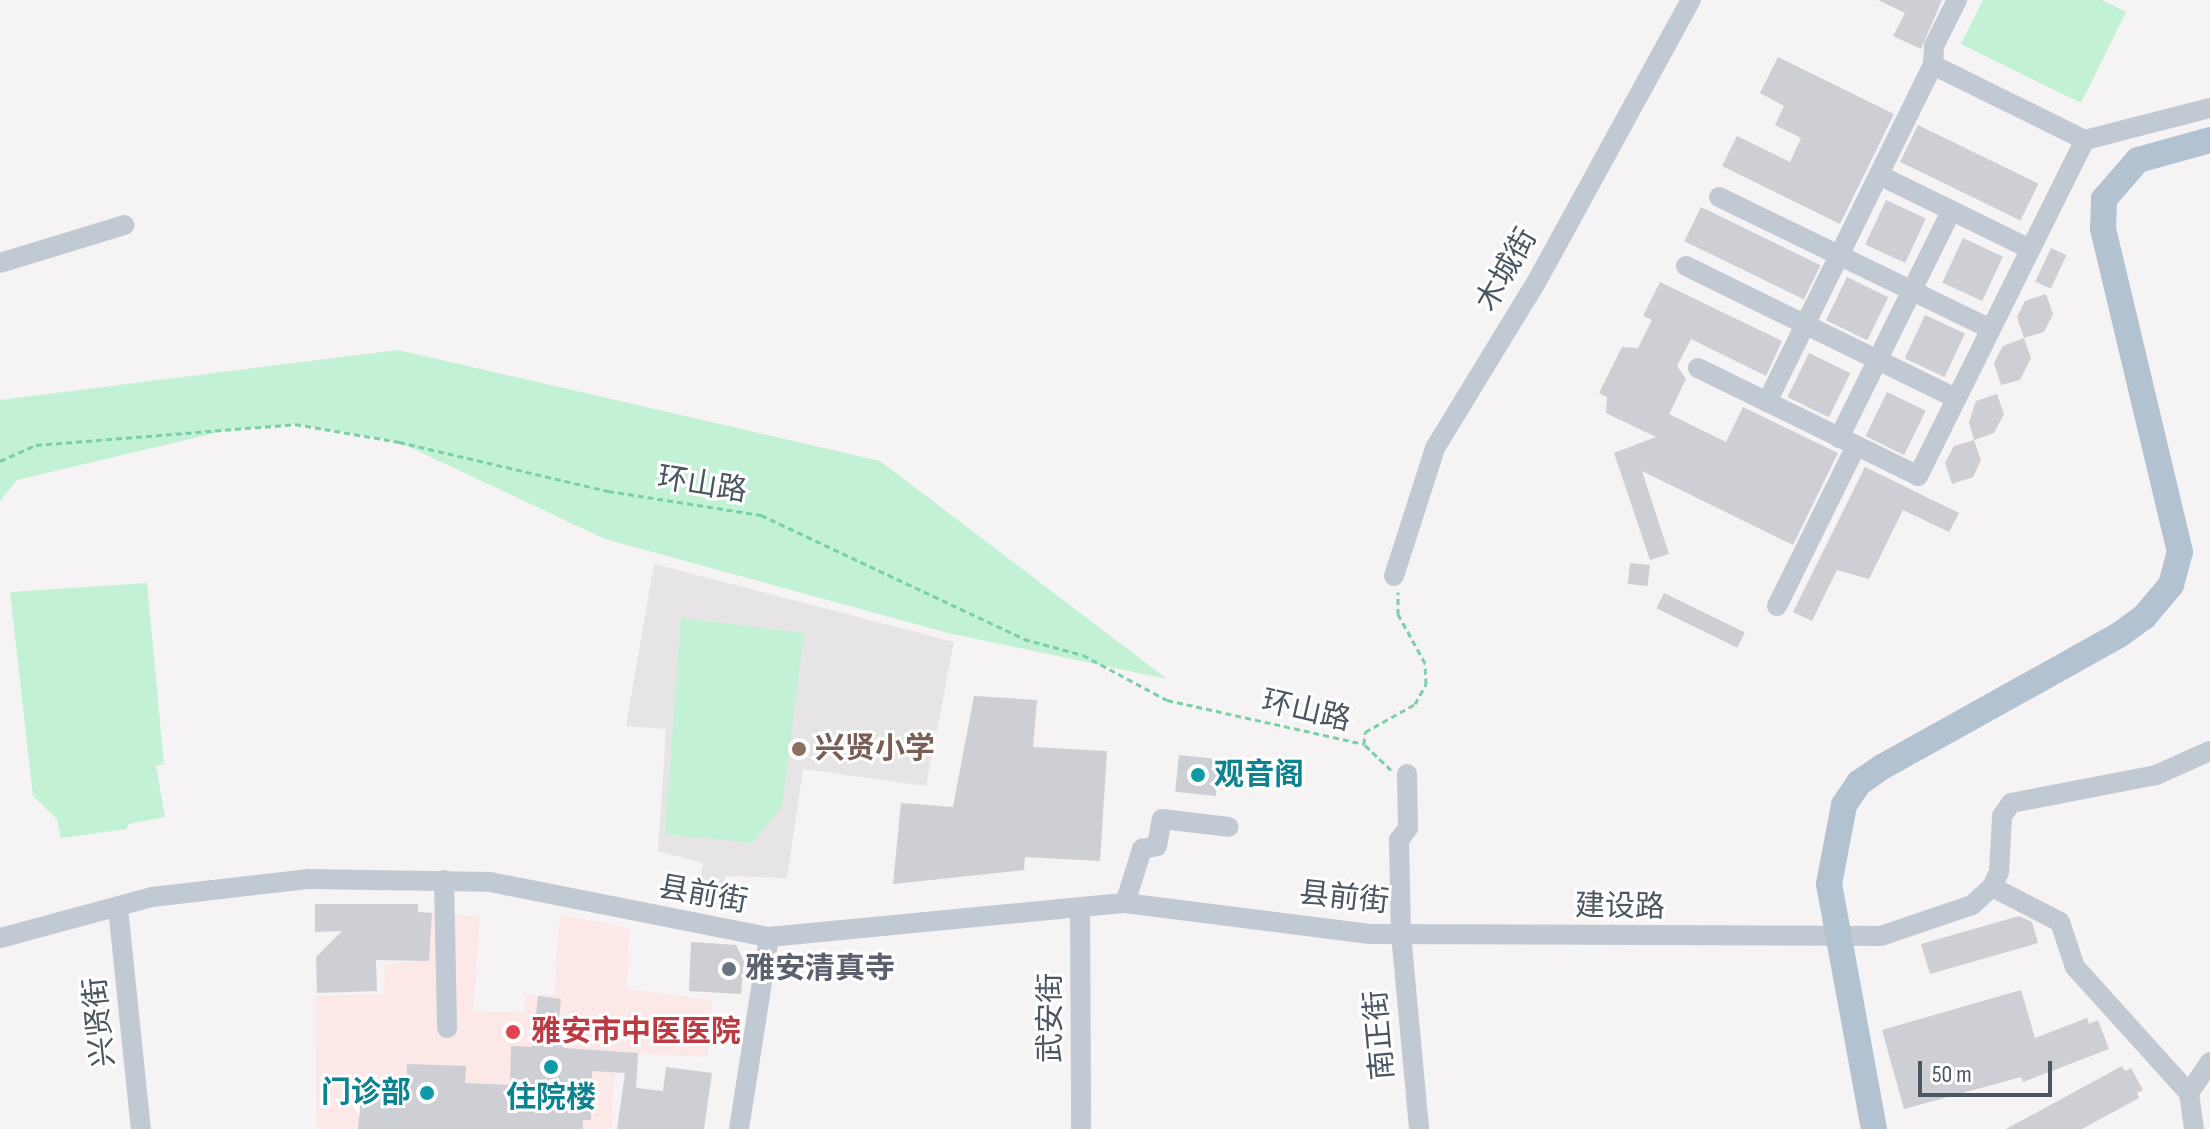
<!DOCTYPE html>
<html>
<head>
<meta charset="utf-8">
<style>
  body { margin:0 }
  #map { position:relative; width:2210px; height:1129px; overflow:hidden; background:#f5f3f3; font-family:"Sofia Sans Condensed","Noto Sans SC",sans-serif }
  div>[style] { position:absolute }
  .education>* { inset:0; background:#e6e4e5 }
  .medical>* { inset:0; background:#fce8e6 }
  .green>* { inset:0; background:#c3f1d5 }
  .building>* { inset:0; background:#cdcfd5; transform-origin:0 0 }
  .path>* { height:3px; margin-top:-1.5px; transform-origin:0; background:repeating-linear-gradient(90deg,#7ad0a6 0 6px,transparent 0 10px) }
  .minor>* { height:20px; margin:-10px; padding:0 10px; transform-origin:10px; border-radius:10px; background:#c1cad2 }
  .major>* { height:26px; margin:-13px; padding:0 13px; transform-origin:13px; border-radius:13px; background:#b3c2d1 }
  .dots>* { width:22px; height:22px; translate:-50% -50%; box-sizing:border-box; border:4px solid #fff; border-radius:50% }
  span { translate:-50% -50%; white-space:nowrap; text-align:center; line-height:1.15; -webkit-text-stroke:6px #fff; paint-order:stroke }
  .street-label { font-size:30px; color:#4a5661 }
  .education-label { font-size:30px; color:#785e54; font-weight:700 }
  .left { translate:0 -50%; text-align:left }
  .culture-label { font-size:30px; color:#0d838f; font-weight:700 }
  .right { translate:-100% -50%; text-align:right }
  .worship-label { font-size:30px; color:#5b616d; font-weight:700 }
  .health-label { font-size:30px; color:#be3a42; font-weight:700 }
  .scale { position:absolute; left:1918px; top:1061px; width:134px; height:36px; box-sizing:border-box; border:4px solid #4a5661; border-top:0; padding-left:10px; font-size:24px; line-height:28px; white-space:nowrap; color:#4a5661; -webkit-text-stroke:6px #fff; paint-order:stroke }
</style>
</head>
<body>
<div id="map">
  <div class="education">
    <div style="clip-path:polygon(654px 564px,954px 642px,926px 786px,803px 769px,787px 878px,726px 876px,719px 904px,698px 900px,703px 863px,658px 851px,666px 729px,626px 726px)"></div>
  </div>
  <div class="medical">
    <div style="clip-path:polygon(426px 912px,480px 917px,473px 1011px,524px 1013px,526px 995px,554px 995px,560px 914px,630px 929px,626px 989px,712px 1000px,707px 1057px,616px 1052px,611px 1129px,317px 1129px,316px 996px,384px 994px,385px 964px,423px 961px)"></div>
  </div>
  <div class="green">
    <div style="clip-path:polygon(1983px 0,2102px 0,2126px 12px,2081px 103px,1961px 44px)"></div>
    <div style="clip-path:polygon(398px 350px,880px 461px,1167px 679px,948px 633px,605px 539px,399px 442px,296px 424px,228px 430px,17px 480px,0 501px,0 400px)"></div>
    <div style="clip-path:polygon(147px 583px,164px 764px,156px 766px,165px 817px,128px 824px,127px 829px,61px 838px,57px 819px,33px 796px,10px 592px)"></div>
    <div style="clip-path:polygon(681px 618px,804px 633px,782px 806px,752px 843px,665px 834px)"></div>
  </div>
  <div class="building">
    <div style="clip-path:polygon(1878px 0,1942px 0,1921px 49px,1893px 36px,1905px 13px)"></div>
    <div style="clip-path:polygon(1778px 57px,1894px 114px,1840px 224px,1722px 166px,1737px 136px,1790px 162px,1801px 138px,1775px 125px,1784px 106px,1760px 93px)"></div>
    <div style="left:1918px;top:125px;width:134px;height:41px;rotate:26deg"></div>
    <div style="left:1886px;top:200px;width:44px;height:49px;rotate:25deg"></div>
    <div style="left:1701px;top:207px;width:133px;height:38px;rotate:26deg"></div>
    <div style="left:1963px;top:238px;width:44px;height:49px;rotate:25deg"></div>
    <div style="left:2051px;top:248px;width:17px;height:37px;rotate:25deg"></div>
    <div style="left:1847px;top:277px;width:46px;height:48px;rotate:26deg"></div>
    <div style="clip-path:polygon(1660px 282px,1782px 341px,1766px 376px,1691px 339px,1677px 366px,1686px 379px,1669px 414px,1726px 442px,1743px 407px,1838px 453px,1793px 545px,1642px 471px,1669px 554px,1650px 560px,1614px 453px,1656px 437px,1606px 413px,1607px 397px,1599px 393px,1622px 347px,1638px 348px,1652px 320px,1643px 316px)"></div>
    <div style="clip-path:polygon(2046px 294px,2053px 314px,2044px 332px,2024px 338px,2017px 317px,2025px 301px)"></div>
    <div style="left:1925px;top:315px;width:44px;height:48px;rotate:25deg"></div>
    <div style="clip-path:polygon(2024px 338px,2031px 358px,2020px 380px,2001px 385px,1994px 363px,2003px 346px)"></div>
    <div style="left:1809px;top:353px;width:46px;height:49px;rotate:26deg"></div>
    <div style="left:1887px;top:392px;width:43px;height:49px;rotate:26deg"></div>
    <div style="clip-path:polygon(1997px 394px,2004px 414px,1994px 433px,1974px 440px,1969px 422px,1976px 401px)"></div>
    <div style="clip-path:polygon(1974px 440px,1981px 460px,1973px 477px,1952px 484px,1945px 463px,1954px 446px)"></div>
    <div style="clip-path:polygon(1865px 467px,1959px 513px,1949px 532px,1903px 510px,1869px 579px,1837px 570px,1812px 621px,1793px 612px)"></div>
    <div style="left:1630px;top:563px;width:20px;height:21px;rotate:6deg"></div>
    <div style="left:1664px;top:593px;width:90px;height:17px;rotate:26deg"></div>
    <div style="clip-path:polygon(974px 696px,1037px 700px,1033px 747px,1107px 751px,1100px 861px,1025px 857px,1024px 870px,893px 884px,901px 803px,953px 807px)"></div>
    <div style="left:1179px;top:755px;width:41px;height:37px;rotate:6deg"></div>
    <div style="clip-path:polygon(315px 904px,418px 904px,418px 912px,432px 913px,429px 961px,376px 960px,377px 991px,317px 993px,316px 957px,342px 931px,315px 932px)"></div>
    <div style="clip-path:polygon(2019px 916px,2032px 922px,2038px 943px,1930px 974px,1921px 944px)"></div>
    <div style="clip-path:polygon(691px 942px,736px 945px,744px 961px,741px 994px,689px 991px)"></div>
    <div style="clip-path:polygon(2021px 990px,2035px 1038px,2087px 1018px,2089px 1024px,2098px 1020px,2109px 1049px,2023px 1082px,2021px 1077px,1904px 1109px,1882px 1030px)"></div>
    <div style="clip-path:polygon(538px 996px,561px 999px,557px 1038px,564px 1038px,564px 1048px,638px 1053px,636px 1088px,663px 1091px,666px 1067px,712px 1073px,704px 1129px,617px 1129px,625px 1073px,592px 1071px,591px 1120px,583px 1120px,583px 1129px,358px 1129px,362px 1080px,407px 1081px,407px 1064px,466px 1066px,465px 1083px,510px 1085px,511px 1046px,532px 1047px)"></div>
    <div style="clip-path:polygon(2122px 1066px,2125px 1071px,2131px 1068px,2143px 1090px,2137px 1093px,2139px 1098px,2082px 1129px,2006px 1129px)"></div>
  </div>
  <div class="path">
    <div style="left:0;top:461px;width:39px;rotate:-24deg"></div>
    <div style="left:36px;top:445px;width:260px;rotate:-4.6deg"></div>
    <div style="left:295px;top:424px;width:106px;rotate:9.8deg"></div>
    <div style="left:399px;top:442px;width:215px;rotate:13.2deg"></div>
    <div style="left:608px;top:491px;width:155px;rotate:8.9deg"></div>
    <div style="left:761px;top:515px;width:291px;rotate:25.2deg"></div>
    <div style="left:1024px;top:639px;width:61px;rotate:15.2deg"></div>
    <div style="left:1083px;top:655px;width:95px;rotate:28.2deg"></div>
    <div style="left:1167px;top:700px;width:202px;rotate:12.6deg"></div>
    <div style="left:1391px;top:770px;width:37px;rotate:-136deg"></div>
    <div style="left:1364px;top:744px;width:12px;rotate:-85deg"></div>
    <div style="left:1365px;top:732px;width:57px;rotate:-29.2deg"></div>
    <div style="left:1415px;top:704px;width:23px;rotate:-61deg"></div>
    <div style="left:1426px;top:684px;width:21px;rotate:-93deg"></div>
    <div style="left:1425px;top:663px;width:56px;rotate:-118.9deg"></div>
    <div style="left:1398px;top:614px;width:22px;rotate:-90deg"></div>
  </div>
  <div class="minor">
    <div style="left:1957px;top:0;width:51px;rotate:116.6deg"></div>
    <div style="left:1934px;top:46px;width:19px;rotate:93deg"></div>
    <div style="left:1933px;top:65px;width:169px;rotate:26.3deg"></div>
    <div style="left:1879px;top:175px;width:168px;rotate:26.1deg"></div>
    <div style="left:1719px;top:197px;width:302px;rotate:25.9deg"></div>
    <div style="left:0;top:263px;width:130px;rotate:-17deg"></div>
    <div style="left:1686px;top:266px;width:301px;rotate:26.1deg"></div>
    <div style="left:1698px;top:368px;width:245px;rotate:26.1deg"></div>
    <div style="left:1918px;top:476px;width:375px;rotate:-63.6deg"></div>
    <div style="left:2085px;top:140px;width:129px;rotate:-14.4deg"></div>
    <div style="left:1767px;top:402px;width:376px;rotate:-63.8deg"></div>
    <div style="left:1839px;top:438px;width:253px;rotate:-63.7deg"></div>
    <div style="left:1394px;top:576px;width:134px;rotate:-72.2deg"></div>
    <div style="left:1435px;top:448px;width:196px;rotate:-58.6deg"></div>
    <div style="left:1537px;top:281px;width:320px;rotate:-61.3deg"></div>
    <div style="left:1777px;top:606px;width:178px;rotate:-63.7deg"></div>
    <div style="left:1407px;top:774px;width:54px;rotate:88.9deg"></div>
    <div style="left:1408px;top:828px;width:15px;rotate:127deg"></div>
    <div style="left:1399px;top:840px;width:94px;rotate:88.8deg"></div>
    <div style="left:1401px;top:934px;width:196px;rotate:84.7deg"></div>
    <div style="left:444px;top:880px;width:148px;rotate:88.8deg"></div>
    <div style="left:1992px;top:887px;width:76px;rotate:27.2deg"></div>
    <div style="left:2060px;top:922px;width:47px;rotate:71.6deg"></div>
    <div style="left:2075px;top:967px;width:170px;rotate:47.9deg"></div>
    <div style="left:1125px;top:903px;width:57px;rotate:-72.5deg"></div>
    <div style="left:1142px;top:849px;width:15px;rotate:-11deg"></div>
    <div style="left:1157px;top:846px;width:27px;rotate:-80deg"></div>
    <div style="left:1162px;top:819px;width:67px;rotate:6.8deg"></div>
    <div style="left:1080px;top:907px;width:222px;rotate:89.7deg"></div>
    <div style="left:118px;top:908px;width:222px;rotate:84.1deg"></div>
    <div style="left:0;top:938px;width:157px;rotate:-15.1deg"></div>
    <div style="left:152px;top:897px;width:156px;rotate:-6.6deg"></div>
    <div style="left:307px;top:879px;width:183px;rotate:0.9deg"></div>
    <div style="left:490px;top:882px;width:284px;rotate:11.2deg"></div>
    <div style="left:769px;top:937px;width:358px;rotate:-5.5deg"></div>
    <div style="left:1125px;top:903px;width:247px;rotate:7.2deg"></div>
    <div style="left:1370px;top:934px;width:511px;rotate:0.22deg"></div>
    <div style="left:1881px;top:936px;width:96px;rotate:-18.8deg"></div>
    <div style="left:1972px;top:905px;width:27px;rotate:-42deg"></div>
    <div style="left:1992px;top:887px;width:17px;rotate:-65deg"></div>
    <div style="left:1999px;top:872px;width:56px;rotate:-86.9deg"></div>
    <div style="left:2002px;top:816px;width:16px;rotate:-55deg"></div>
    <div style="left:2011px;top:803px;width:148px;rotate:-10.9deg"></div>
    <div style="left:2156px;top:775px;width:59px;rotate:-24deg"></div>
    <div style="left:739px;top:1129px;width:194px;rotate:-81.1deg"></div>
    <div style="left:2194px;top:1129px;width:36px;rotate:-98deg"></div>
    <div style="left:2189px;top:1093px;width:37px;rotate:-56deg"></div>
  </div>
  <div class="major">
    <div style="left:1874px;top:1129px;width:249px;rotate:-100.4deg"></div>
    <div style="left:1829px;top:884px;width:80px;rotate:-79.2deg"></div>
    <div style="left:1844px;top:805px;width:27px;rotate:-56deg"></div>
    <div style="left:1859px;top:783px;width:28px;rotate:-35deg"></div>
    <div style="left:1882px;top:767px;width:271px;rotate:-29.1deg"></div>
    <div style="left:2119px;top:635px;width:31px;rotate:-36deg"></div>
    <div style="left:2144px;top:617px;width:42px;rotate:-49.8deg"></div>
    <div style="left:2171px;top:585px;width:34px;rotate:-75deg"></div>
    <div style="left:2180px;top:552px;width:332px;rotate:-103.4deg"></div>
    <div style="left:2103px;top:229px;width:30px;rotate:-88deg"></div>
    <div style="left:2104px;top:199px;width:52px;rotate:-48.9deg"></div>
    <div style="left:2138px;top:160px;width:75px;rotate:-15.5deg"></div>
  </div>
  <div class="dots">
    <div style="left:799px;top:749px;background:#8d6e63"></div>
    <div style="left:1198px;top:775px;background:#0f9aa8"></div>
    <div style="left:729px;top:969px;background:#6b7280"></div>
    <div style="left:513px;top:1032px;background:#e0444e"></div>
    <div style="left:551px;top:1067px;background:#0f9aa8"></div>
    <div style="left:427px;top:1093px;background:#0f9aa8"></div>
  </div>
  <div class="street-label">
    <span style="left:1507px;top:270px;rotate:-60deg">木城街</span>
    <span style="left:702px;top:485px;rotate:9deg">环山路</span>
    <span style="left:1306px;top:711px;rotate:13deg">环山路</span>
    <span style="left:703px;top:895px;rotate:10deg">县前街</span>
    <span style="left:1344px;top:898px;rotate:6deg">县前街</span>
    <span style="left:1620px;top:907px;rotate:1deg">建设路</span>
    <span style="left:1051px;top:1018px;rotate:-90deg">武安街</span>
    <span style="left:100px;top:1022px;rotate:-96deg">兴贤街</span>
    <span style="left:1380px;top:1035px;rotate:-95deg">南正街</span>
  </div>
  <div class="education-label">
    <span class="left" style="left:815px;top:749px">兴贤小学</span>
  </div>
  <div class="culture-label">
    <span class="left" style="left:1214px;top:775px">观音阁</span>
    <span class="right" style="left:411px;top:1093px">门诊部</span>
    <span style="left:551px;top:1098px">住院楼</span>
  </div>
  <div class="worship-label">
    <span class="left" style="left:745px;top:969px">雅安清真寺</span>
  </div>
  <div class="health-label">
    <span class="left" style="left:531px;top:1032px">雅安市中医医院</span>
  </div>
  <div class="scale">50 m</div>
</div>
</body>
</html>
